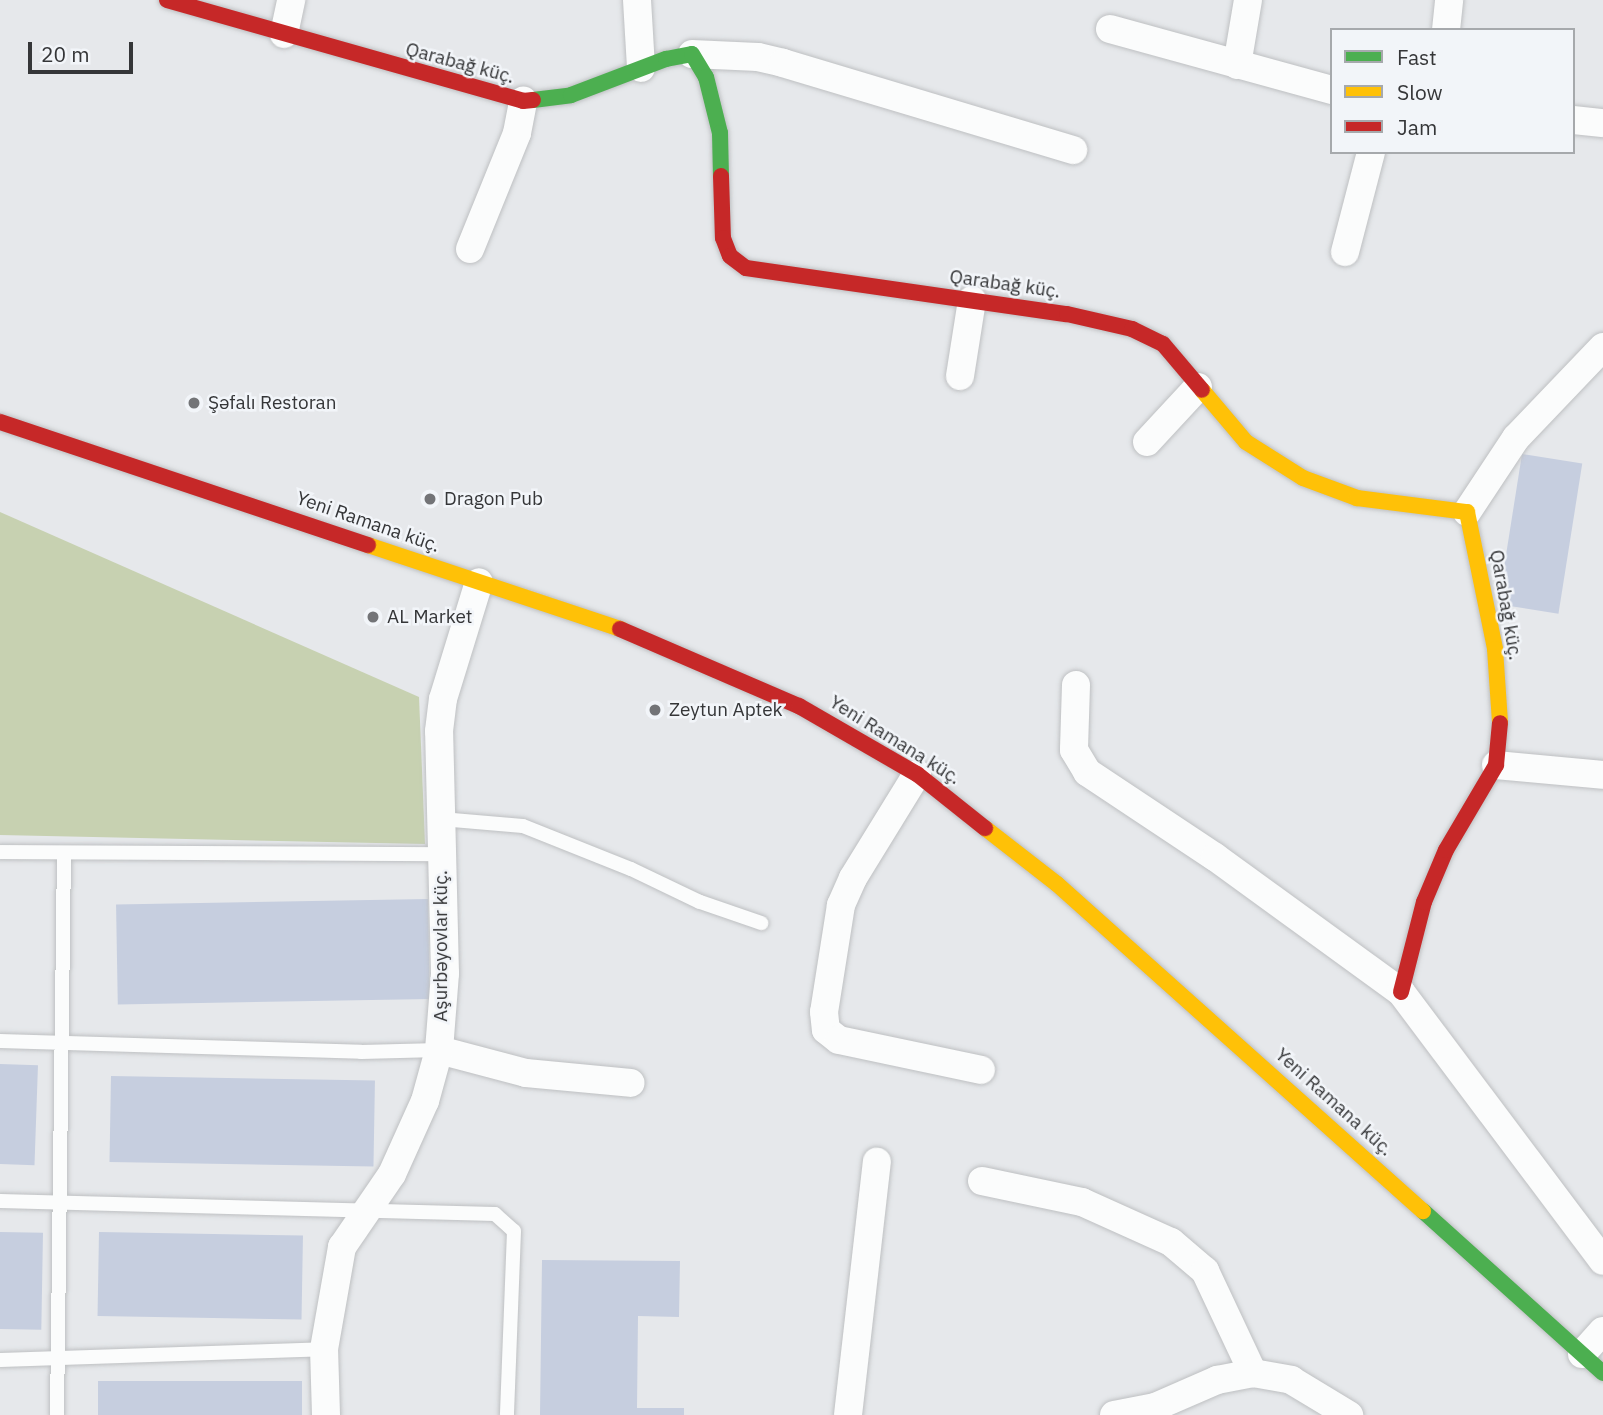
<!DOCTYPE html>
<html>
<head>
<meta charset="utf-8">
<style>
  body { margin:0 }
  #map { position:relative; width:1603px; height:1415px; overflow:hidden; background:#e6e8eb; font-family:"IBM Plex Sans",sans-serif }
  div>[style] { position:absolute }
  .green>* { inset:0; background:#c7d1b1 }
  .building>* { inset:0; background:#c6cedf; transform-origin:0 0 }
  .roads { filter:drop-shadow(0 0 2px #bec0c2) drop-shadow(0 0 2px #bec0c2) }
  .lane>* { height:14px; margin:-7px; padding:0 7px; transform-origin:7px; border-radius:7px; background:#fbfcfc }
  .street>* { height:28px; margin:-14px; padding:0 14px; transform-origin:14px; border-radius:14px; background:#fbfcfc }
  .fast>* { height:16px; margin:-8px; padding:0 8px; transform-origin:8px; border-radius:8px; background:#4caf50 }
  .slow>* { height:16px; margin:-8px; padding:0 8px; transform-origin:8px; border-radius:8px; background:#ffc107 }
  .jam>* { height:16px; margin:-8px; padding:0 8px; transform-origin:8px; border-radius:8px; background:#c62828 }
  .dots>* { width:19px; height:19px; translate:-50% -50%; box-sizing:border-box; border:4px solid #f2f5f9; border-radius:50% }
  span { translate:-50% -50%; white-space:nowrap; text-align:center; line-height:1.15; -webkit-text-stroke:5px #f2f5f9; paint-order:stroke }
  .street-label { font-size:19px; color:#353638 }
  .poi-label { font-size:19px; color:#353638 }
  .left { translate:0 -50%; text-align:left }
  .legend { position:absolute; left:1330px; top:28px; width:245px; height:126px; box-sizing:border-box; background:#f2f5f9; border:2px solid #a6a9ac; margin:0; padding:9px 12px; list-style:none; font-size:21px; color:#353638 }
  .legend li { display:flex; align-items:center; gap:14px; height:35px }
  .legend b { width:35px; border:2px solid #a6a9ac }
  .scale { position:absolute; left:28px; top:42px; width:105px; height:32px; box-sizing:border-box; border:4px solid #353638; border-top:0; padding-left:9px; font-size:21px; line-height:24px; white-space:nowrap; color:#353638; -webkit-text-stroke:5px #f2f5f9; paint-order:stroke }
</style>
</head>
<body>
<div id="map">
  <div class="green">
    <div style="clip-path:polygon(0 512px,419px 697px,425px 844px,0 835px)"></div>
  </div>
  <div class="building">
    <div style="left:1522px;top:454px;width:61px;height:152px;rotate:9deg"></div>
    <div style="left:428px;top:899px;width:100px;height:312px;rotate:89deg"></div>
    <div style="left:0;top:1064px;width:38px;height:100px;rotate:2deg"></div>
    <div style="left:111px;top:1076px;width:264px;height:86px;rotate:1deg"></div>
    <div style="left:0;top:1232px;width:43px;height:97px;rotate:1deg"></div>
    <div style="left:99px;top:1232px;width:204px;height:84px;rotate:1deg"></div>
    <div style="clip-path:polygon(542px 1260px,680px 1261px,679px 1317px,638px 1316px,637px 1408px,684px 1408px,684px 1415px,540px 1415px)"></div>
    <div style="left:98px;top:1381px;width:204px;height:34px"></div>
  </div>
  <div class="roads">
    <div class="lane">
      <div style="left:441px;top:819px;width:82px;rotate:4.9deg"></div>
      <div style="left:523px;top:826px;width:116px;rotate:21.7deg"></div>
      <div style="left:631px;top:869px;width:76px;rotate:25.6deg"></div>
      <div style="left:700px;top:902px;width:65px;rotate:19deg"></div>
      <div style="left:0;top:852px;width:441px;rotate:0.3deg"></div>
      <div style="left:0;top:1041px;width:361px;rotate:1.7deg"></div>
      <div style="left:361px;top:1052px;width:78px;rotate:-1.5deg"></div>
      <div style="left:0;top:1201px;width:495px;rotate:1.5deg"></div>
      <div style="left:495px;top:1214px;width:25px;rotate:42deg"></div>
      <div style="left:514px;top:1231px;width:184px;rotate:92.2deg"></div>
      <div style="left:0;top:1360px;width:324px;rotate:-1.9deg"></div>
      <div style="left:57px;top:1415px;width:561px;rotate:-89.29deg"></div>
    </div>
    <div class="street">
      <div style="left:637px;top:0;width:68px;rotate:86.6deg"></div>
      <div style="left:1110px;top:29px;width:230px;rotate:15.4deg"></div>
      <div style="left:1446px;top:30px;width:30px;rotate:-84deg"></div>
      <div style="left:284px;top:34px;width:35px;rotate:-78deg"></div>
      <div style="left:692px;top:54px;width:66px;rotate:2.6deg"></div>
      <div style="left:758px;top:57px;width:26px;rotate:13deg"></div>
      <div style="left:783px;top:63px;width:303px;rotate:16.7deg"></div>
      <div style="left:1237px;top:65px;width:66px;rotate:-80.4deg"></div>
      <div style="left:1573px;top:120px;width:30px;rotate:6deg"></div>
      <div style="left:470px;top:249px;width:125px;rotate:-67.9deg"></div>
      <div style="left:517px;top:133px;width:33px;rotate:-79deg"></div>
      <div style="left:1345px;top:252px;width:103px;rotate:-75.4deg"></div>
      <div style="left:960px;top:376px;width:77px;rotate:-81deg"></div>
      <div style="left:1147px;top:442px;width:75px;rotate:-47.2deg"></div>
      <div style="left:1467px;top:512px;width:89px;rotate:-56.5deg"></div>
      <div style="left:1516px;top:438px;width:126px;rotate:-46.3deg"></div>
      <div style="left:1076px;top:685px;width:65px;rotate:91.8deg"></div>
      <div style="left:1074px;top:750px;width:26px;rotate:59deg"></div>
      <div style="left:1087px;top:772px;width:154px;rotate:33.6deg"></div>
      <div style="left:1215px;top:857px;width:230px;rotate:36deg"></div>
      <div style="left:1401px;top:992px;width:336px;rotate:53.1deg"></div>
      <div style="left:1496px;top:765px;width:107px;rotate:5.3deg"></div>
      <div style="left:917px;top:774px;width:122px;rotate:121.6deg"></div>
      <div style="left:853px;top:878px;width:30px;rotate:114deg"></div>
      <div style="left:841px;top:905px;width:108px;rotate:99deg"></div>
      <div style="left:824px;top:1012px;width:18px;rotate:84deg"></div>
      <div style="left:826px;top:1030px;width:16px;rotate:38deg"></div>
      <div style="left:839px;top:1040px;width:145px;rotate:11.9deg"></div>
      <div style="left:439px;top:1050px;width:90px;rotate:14.8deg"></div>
      <div style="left:526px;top:1073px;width:105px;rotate:5.4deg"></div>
      <div style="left:982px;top:1181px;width:102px;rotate:11.9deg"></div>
      <div style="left:1082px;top:1202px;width:98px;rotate:24.2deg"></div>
      <div style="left:1171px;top:1242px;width:45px;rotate:40.5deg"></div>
      <div style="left:1205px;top:1271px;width:113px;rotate:64.8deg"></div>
      <div style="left:1582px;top:1354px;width:31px;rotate:-48deg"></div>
      <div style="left:326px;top:1415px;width:66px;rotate:-91.7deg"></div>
      <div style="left:324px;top:1349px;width:104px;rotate:-80deg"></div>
      <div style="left:342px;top:1247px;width:88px;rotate:-55.6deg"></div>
      <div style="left:392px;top:1174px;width:80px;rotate:-65.7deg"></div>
      <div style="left:425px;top:1101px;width:53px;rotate:-74.6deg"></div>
      <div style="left:439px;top:1050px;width:77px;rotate:-85.5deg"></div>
      <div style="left:445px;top:973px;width:242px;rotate:-91.4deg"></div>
      <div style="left:439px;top:731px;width:32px;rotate:-83deg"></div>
      <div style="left:443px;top:699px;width:122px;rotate:-72.9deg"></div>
      <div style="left:848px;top:1415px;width:255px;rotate:-83.5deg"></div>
      <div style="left:1114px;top:1415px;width:42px;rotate:-11deg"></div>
      <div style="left:1155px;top:1407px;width:68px;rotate:-23.5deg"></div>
      <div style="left:1217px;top:1380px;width:37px;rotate:-11deg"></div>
      <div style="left:1253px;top:1373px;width:39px;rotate:10deg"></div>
      <div style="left:1291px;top:1380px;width:68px;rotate:31.1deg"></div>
    </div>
    <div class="fast">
      <div style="left:533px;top:100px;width:38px;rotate:-7deg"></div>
      <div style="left:571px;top:95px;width:102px;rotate:-20.8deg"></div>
      <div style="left:666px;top:59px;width:26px;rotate:-11deg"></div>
      <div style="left:692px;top:54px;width:27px;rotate:59deg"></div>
      <div style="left:706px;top:77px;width:58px;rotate:76deg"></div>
      <div style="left:720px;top:133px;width:43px;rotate:88.7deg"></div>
      <div style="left:1423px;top:1211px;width:242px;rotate:42deg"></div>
    </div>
    <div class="slow">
      <div style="left:1202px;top:390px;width:68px;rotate:49.8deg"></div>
      <div style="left:1246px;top:442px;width:67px;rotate:32.3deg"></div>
      <div style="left:1303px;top:478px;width:58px;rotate:20.3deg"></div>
      <div style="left:1357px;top:498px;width:111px;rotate:7.3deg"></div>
      <div style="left:1467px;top:512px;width:140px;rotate:78.4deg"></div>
      <div style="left:1495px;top:649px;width:74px;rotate:86.1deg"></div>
      <div style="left:368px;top:545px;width:266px;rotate:18.4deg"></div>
      <div style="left:985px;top:828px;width:91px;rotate:37.9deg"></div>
      <div style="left:1057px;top:884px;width:491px;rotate:41.8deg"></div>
    </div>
    <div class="jam">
      <div style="left:167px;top:0;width:370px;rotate:15.8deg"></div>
      <div style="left:523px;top:101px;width:10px;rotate:-6deg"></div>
      <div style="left:721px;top:176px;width:62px;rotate:88.2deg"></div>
      <div style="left:723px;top:238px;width:19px;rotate:69deg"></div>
      <div style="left:730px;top:256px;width:20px;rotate:37deg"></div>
      <div style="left:746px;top:268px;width:324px;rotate:8.2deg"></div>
      <div style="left:1067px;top:314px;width:67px;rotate:13deg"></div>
      <div style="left:1132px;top:329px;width:34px;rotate:26deg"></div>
      <div style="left:1163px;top:344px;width:60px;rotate:49.7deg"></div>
      <div style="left:0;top:422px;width:388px;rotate:18.5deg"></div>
      <div style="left:620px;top:629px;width:195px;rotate:23.3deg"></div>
      <div style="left:799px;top:706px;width:136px;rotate:30deg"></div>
      <div style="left:917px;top:774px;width:87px;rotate:38.5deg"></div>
      <div style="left:1401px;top:992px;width:93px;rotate:-75.7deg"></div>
      <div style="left:1424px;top:902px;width:56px;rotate:-67.1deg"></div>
      <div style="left:1446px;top:850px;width:99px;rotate:-59.5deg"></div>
      <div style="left:1496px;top:765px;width:42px;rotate:-84.6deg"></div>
    </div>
  </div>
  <div class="dots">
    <div style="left:194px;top:403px;background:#737477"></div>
    <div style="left:430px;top:499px;background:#737477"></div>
    <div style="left:373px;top:617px;background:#737477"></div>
    <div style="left:655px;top:710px;background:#737477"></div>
  </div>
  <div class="street-label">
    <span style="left:460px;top:63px;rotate:15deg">Qarabağ küç.</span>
    <span style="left:1005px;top:284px;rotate:8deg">Qarabağ küç.</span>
    <span style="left:368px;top:522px;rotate:19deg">Yeni Ramana küç.</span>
    <span style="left:1506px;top:605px;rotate:80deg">Qarabağ küç.</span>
    <span style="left:895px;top:740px;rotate:32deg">Yeni Ramana küç.</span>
    <span style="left:441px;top:946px;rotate:-90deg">Aşurbəyovlar küç.</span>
    <span style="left:1334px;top:1102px;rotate:42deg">Yeni Ramana küç.</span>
  </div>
  <div class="poi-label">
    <span class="left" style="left:208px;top:403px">Şəfalı Restoran</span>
    <span class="left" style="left:444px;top:499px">Dragon Pub</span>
    <span class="left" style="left:387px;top:617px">AL Market</span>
    <span class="left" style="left:669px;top:710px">Zeytun Aptek</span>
  </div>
  <ul class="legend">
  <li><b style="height:9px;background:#4caf50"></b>Fast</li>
  <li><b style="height:9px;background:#ffc107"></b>Slow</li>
  <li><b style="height:9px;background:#c62828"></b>Jam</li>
  </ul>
  <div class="scale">20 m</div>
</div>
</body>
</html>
